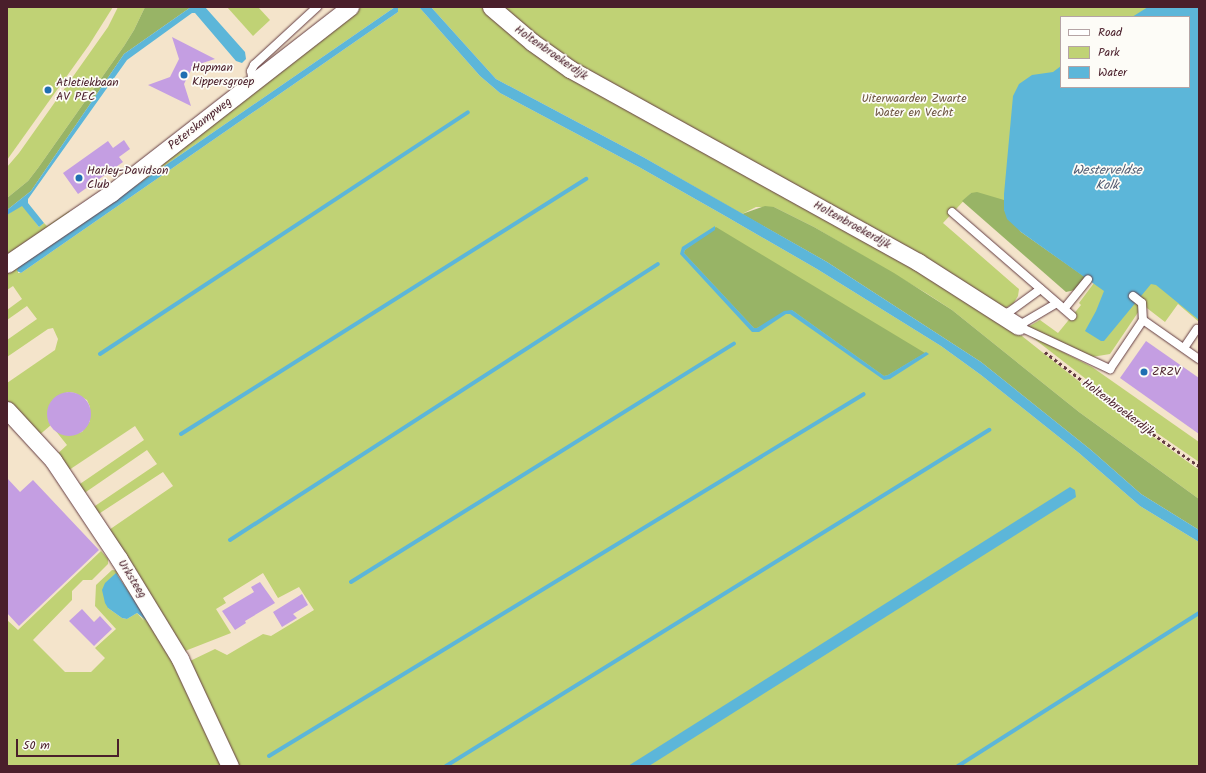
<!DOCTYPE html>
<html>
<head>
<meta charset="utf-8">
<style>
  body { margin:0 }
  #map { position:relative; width:1206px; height:773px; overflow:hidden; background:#f4e4cb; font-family:Kalam,sans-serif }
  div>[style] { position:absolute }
  .green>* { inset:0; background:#c0d275 }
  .forest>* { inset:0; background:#98b466 }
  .water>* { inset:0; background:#5cb6d9 }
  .stream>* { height:4px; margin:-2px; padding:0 2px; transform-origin:2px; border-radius:2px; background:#5cb6d9 }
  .building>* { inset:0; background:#c49ee2 }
  .round { border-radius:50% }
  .path>* { height:2.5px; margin-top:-1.25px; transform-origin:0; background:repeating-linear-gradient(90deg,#643d43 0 3px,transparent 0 6px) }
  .roads { filter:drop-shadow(0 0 1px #643d43) drop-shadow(0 0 1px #643d43) }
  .lane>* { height:8px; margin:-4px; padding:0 4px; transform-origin:4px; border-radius:4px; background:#fff }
  .street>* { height:17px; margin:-8.5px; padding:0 8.5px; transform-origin:8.5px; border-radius:8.5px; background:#fff }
  .dots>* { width:11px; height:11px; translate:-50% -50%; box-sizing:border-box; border:2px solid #fdfcf7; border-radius:50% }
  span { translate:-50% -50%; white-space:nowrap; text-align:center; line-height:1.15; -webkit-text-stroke:3.5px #fdfcf7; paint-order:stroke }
  .street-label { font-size:12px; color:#4a1f2b }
  .poi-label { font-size:12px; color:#4a1f2b }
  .left { translate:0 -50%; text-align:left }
  .park-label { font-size:12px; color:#6d5541 }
  .water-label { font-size:13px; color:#515b71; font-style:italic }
  .frame { position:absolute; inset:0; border:8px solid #4a1f2b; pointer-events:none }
  .legend { position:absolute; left:1060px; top:16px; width:130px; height:72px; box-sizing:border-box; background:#fdfcf7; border:1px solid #b5a4a5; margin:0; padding:5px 7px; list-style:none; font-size:12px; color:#4a1f2b }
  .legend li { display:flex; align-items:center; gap:8px; height:20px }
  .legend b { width:20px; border:1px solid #b5a4a5 }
  .scale { position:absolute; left:16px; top:739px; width:103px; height:18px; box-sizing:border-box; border:2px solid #4a1f2b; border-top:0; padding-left:5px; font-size:12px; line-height:14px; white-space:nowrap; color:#4a1f2b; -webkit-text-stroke:3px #fdfcf7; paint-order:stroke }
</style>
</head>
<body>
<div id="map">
  <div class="green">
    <div style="clip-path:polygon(7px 7px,113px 7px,89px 45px,7px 160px)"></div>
    <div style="clip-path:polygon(118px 7px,145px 7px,134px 30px,124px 46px,38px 168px,28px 181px,7px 198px,7px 167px,19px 153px,108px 27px)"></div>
    <div style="clip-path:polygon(227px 7px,258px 7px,270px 20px,253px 36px)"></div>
    <div style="clip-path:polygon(356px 7px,395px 7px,18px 267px,18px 273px,21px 273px,398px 12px,398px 7px,419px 7px,480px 76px,500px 93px,639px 167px,727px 217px,817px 269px,941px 346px,981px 375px,1079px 453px,1140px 506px,1199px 542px,1199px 766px,234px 766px,190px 661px,215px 649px,227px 655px,263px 634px,271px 636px,314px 610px,299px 587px,278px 598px,263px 573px,223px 598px,226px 603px,216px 609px,231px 633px,185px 651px,106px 532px,173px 486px,163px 472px,97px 515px,92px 508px,157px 464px,147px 450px,83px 494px,77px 486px,144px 440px,135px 426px,66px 472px,54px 457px,67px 445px,55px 430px,68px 435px,82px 432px,90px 421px,90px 407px,87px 400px,75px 393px,68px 392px,56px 397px,49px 407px,48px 419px,51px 425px,37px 437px,7px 405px,7px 383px,55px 350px,58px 339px,53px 328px,48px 329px,7px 357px,7px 340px,37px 319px,27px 306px,7px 320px,7px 310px,22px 299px,13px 286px,7px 290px,7px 267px)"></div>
    <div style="clip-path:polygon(431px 7px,486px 7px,504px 23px,998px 317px,1106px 403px,1199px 470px,1199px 499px,1079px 412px,952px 310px,926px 293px,814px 227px,774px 207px,756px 207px,742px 214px,643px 157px,496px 79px)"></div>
    <div style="clip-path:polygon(evenodd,495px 7px,1199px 7px,1199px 322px,1178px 304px,1165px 322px,1143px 305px,1110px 354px,1092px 357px,1028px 327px,1040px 320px,1058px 333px,1081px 305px,1079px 303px,1094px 283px,981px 194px,971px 193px,943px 223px,1019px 289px,1018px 296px,1013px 304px,1001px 310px,596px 81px,495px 7px,1061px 17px,1189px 17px,1189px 87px,1061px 87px,1061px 17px)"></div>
    <div style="clip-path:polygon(20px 206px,23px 206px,39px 227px,44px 223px,47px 226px,69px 211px,71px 214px,7px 258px,7px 215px)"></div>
    <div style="clip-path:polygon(1028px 334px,1092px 367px,1199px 442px,1199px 462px,1144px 424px)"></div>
    <div style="clip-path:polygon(evenodd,101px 551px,108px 559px,108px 564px,92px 580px,83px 580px,72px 591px,72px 600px,33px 640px,65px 672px,91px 672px,105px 658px,95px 648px,116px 629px,95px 606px,96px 585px,112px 570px,120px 571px,156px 623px,227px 766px,7px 766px,7px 620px,18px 630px,101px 551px,118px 573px,144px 621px,137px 613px,127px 619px,122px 618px,108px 608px,118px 573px)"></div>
  </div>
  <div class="forest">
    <div style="clip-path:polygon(145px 7px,191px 7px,124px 54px,31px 191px,7px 210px,7px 198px,28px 181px,38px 168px,124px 46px,134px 30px)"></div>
    <div style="clip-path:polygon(977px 192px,1004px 200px,1004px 210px,1021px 232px,1085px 277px,1075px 290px,1066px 292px,962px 201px,971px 193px)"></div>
    <div style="clip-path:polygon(765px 206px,774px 207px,814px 227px,894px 273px,952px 310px,1079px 412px,1199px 499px,1199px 530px,1141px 494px,1091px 450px,981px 362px,827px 262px,742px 214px)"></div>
    <div style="clip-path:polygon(716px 227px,925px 353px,888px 375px,884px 376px,792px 310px,757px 328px,754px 328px,684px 253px,685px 250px)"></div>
  </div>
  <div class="water">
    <div style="clip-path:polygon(191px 7px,205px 7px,245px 52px,246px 59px,242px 63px,236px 61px,195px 13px,192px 13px,127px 60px,28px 199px,28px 203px,44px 223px,39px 227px,22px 206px,7px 215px,7px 210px,31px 191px,124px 54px)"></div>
    <div style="clip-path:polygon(395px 7px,398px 8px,398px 12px,21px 273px,17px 271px,18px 267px)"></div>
    <div style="clip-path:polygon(419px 7px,431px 7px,496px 79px,643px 157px,827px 262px,981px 362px,1091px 450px,1141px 494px,1199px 530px,1199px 542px,1140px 506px,1079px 453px,981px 375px,941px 346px,817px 269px,727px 217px,639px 167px,500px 93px,480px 76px)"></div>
    <div style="clip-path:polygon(1148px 7px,1199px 7px,1199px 320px,1156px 285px,1151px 284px,1104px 341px,1101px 341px,1085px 331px,1096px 311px,1104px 291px,1021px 232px,1007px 219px,1004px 210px,1004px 194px,1013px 96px,1019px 84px,1032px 75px,1053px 72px,1061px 66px,1061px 87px,1189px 87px,1189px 17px,1132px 17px)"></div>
    <div style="clip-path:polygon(715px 226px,715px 230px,685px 250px,684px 253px,754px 328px,757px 328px,784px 311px,792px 310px,884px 376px,888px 375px,926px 352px,929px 354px,890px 379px,884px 380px,790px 314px,786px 314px,759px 332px,752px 332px,680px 254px,682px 247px)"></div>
    <div style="clip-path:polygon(1070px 487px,1075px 490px,1076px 497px,649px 766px,628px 766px)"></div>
    <div style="clip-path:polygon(116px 573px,147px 619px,147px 621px,137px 613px,127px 619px,122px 618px,108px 608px,105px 603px,102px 590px,105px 583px)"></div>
  </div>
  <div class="stream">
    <div style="left:100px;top:354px;width:440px;rotate:-33.3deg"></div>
    <div style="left:181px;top:434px;width:479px;rotate:-32.2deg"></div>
    <div style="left:230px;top:540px;width:509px;rotate:-32.82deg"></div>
    <div style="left:351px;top:582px;width:451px;rotate:-31.9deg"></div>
    <div style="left:269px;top:756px;width:696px;rotate:-31.32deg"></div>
    <div style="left:446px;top:766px;width:639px;rotate:-31.75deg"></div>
    <div style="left:958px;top:766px;width:285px;rotate:-32.4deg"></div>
  </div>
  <div class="building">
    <div style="clip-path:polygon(172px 37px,215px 59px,193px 66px,184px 84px,191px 106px,148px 85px,170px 77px,179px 59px)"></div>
    <div style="clip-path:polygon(124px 140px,130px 149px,119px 157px,123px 162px,78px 194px,63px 173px,108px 141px,113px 148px)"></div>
    <div style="clip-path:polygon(1146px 341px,1199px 378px,1199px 434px,1120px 378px)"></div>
    <div class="round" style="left:47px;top:392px;width:44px;height:44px"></div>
    <div style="clip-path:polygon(7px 478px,20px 492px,33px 480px,99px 550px,19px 626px,7px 613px)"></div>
    <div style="clip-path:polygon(260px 582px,275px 603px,245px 621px,246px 623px,235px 630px,222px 611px,254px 592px,251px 587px)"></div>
    <div style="clip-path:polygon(302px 594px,308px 605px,293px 614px,297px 618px,282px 627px,273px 612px)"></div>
    <div style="clip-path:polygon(82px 609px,94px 622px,100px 616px,112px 629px,94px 646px,69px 621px)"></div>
  </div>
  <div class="path">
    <div style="left:1045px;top:352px;width:123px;rotate:37.4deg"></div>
    <div style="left:1143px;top:427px;width:68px;rotate:34.9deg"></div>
  </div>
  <div class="roads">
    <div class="lane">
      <div style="left:253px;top:83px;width:12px;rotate:-99deg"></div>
      <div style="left:251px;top:71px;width:7px;rotate:-63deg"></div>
      <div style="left:254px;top:65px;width:86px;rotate:-42.6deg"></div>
      <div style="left:952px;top:212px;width:159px;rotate:40.9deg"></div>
      <div style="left:1133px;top:296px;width:11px;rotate:38deg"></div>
      <div style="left:1142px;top:303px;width:17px;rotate:87deg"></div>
      <div style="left:1064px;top:309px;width:38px;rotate:-51deg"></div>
      <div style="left:1001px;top:314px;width:8px;rotate:-14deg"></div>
      <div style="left:1009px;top:312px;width:39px;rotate:-36deg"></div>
      <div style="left:1018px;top:326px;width:102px;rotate:25.1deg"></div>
      <div style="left:1110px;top:369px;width:59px;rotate:-56deg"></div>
      <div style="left:1143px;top:320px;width:68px;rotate:34.9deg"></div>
      <div style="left:1018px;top:326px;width:45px;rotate:-30.5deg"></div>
      <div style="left:1184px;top:348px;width:23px;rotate:-56deg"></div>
    </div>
    <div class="street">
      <div style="left:491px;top:7px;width:54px;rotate:40.5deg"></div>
      <div style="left:532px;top:42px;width:47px;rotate:35.4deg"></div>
      <div style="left:570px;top:69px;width:398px;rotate:29deg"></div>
      <div style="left:918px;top:262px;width:119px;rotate:32.6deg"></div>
      <div style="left:7px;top:264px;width:126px;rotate:-34.3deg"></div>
      <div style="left:111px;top:193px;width:303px;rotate:-37.9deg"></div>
      <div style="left:7px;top:410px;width:68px;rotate:47.4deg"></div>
      <div style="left:53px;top:460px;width:119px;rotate:56.3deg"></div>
      <div style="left:119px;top:559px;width:117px;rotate:58.6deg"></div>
      <div style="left:180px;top:659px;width:118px;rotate:65deg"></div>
    </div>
  </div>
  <div class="dots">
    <div style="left:184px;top:75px;background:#1f6fb2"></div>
    <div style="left:48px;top:90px;background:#1f6fb2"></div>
    <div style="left:79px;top:178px;background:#1f6fb2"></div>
    <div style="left:1144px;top:372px;background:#1f6fb2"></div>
  </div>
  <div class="street-label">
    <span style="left:551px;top:53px;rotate:35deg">Holtenbroekerdijk</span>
    <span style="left:200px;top:124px;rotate:-38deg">Peterskampweg</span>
    <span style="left:852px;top:225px;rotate:29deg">Holtenbroekerdijk</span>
    <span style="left:1118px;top:408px;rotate:37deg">Holtenbroekerdijk</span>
    <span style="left:132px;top:579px;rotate:58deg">Urksteeg</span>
  </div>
  <div class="poi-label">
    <span class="left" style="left:192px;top:75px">Hopman<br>Kippersgroep</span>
    <span class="left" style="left:56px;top:90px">Atletiekbaan<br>AV PEC</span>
    <span class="left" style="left:87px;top:178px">Harley-Davidson<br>Club</span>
    <span class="left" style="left:1152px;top:372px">ZRZV</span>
  </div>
  <div class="park-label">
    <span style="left:914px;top:106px">Uiterwaarden Zwarte<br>Water en Vecht</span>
  </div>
  <div class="water-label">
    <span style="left:1107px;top:179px">Westerveldse<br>Kolk</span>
  </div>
  <div class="frame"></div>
  <ul class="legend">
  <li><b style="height:5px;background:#fff"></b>Road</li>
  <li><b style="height:11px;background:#c0d275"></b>Park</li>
  <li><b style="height:11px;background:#5cb6d9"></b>Water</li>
  </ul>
  <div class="scale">50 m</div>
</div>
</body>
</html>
